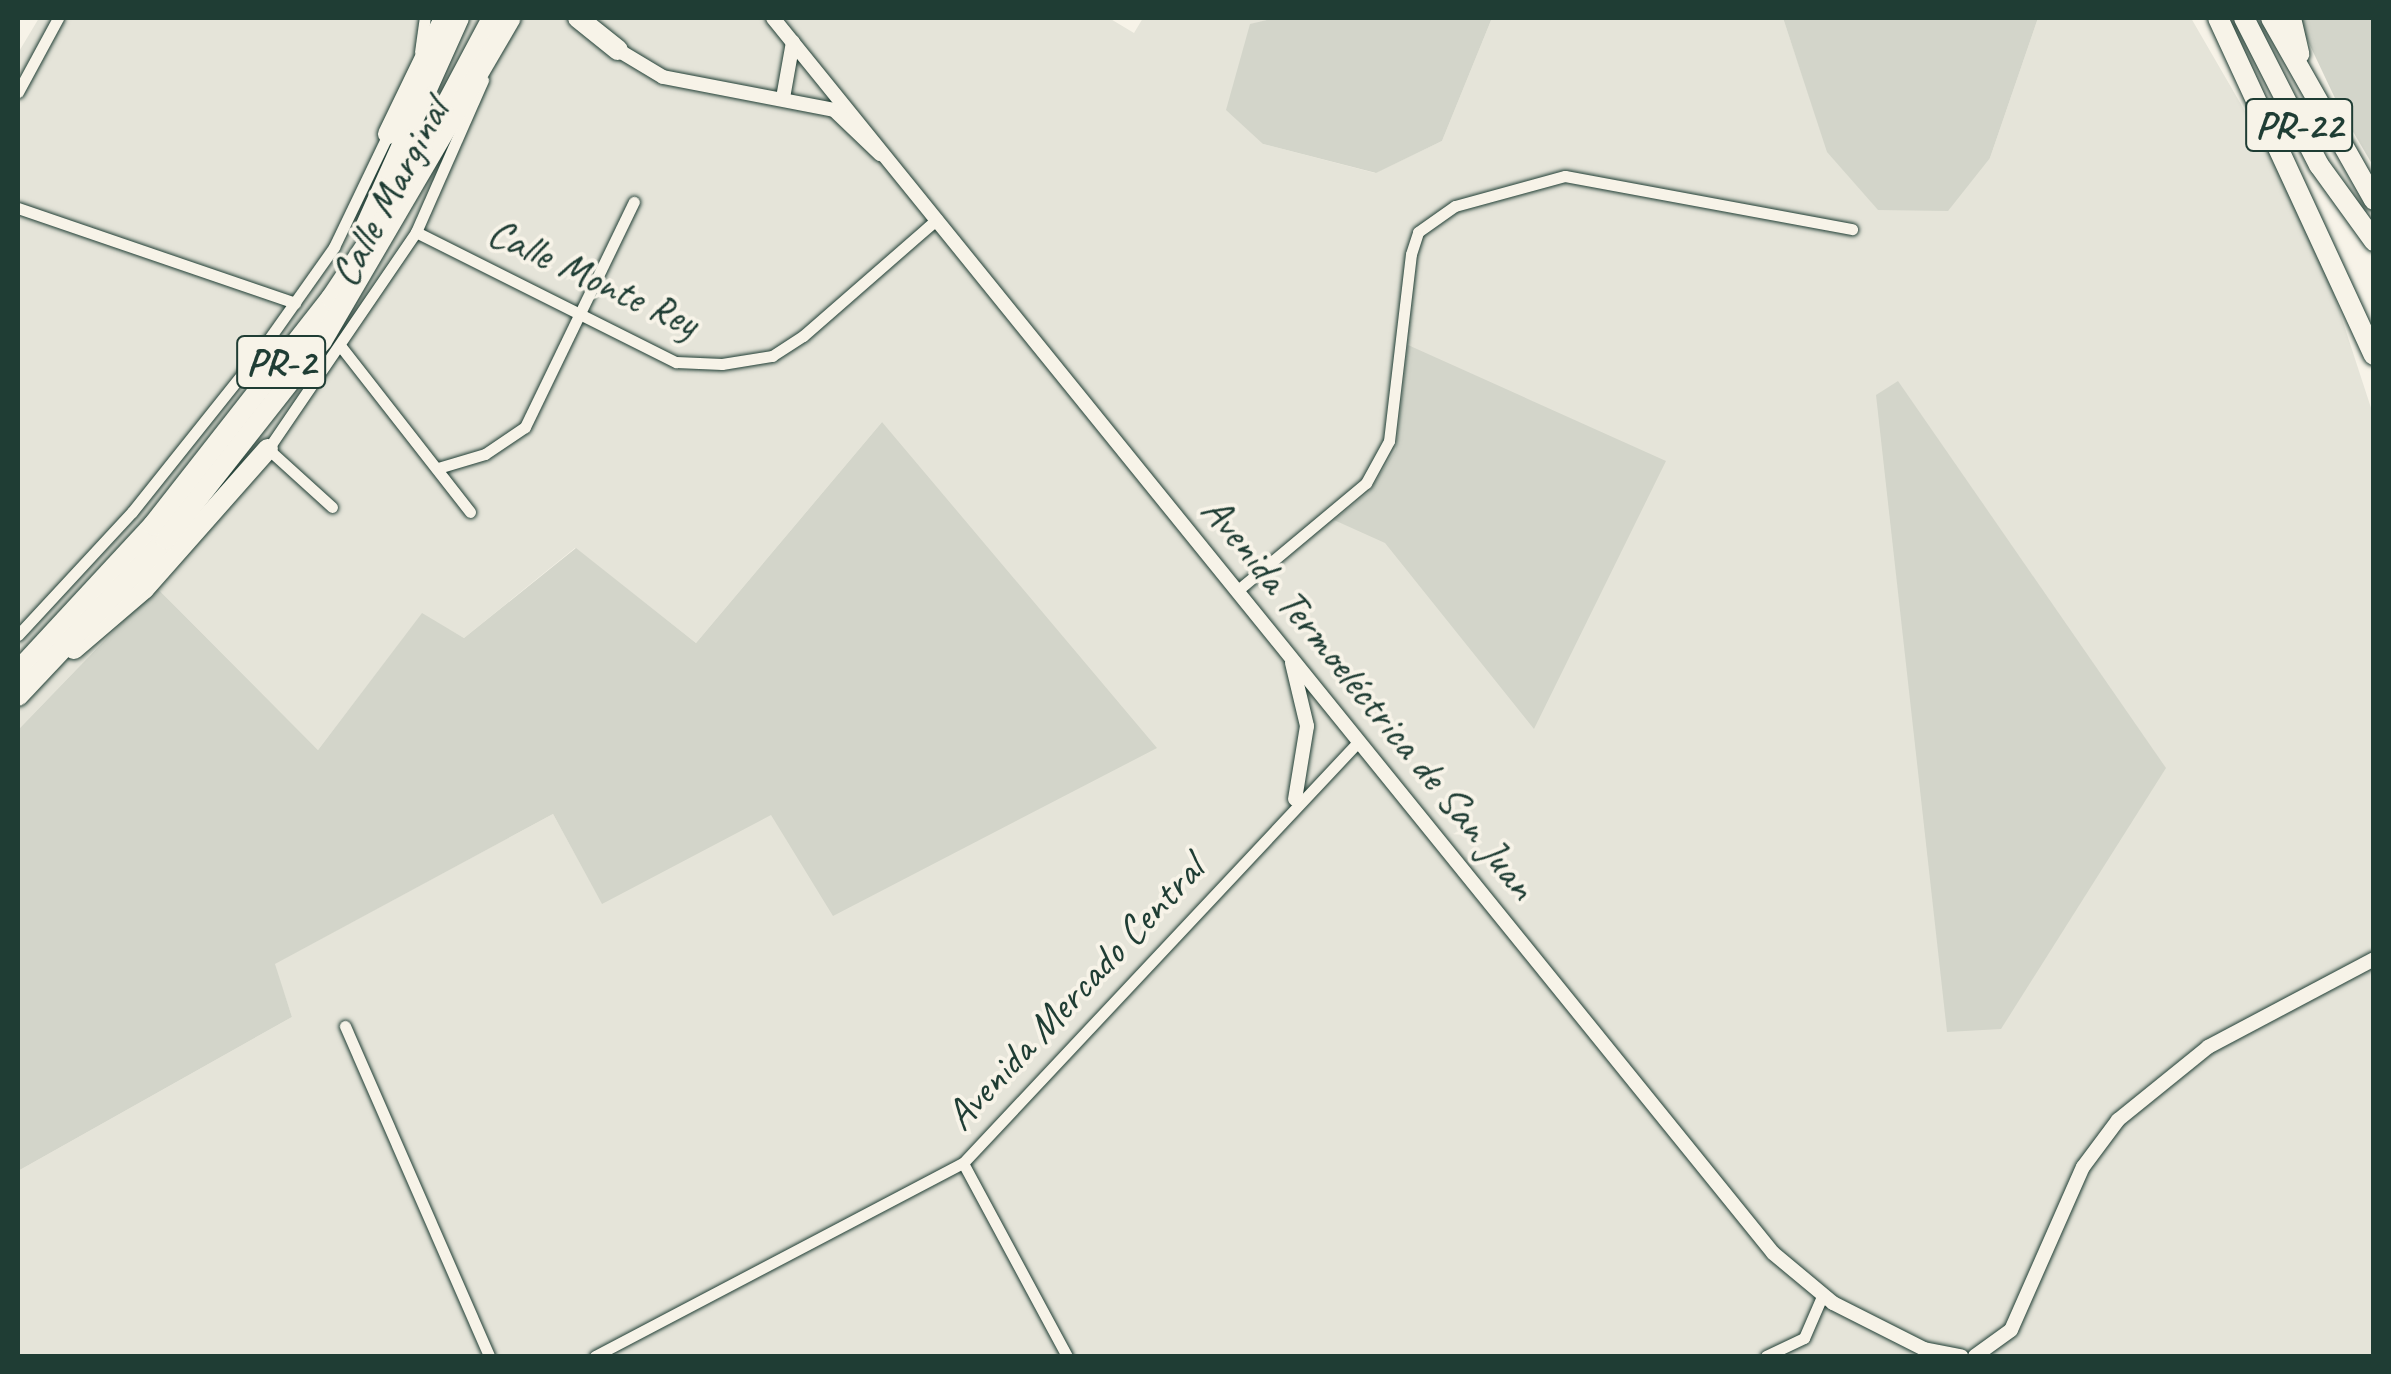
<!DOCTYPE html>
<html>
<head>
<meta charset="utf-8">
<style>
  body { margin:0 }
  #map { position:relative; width:2391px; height:1374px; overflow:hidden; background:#f7f3e8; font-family:Caveat,sans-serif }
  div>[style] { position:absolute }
  .built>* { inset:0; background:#e5e4d9 }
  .green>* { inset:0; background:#d3d5ca }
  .roads { filter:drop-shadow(0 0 2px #1f3d34) drop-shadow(0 0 2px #1f3d34) }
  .minor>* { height:11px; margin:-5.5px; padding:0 5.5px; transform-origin:5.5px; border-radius:5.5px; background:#f7f3e8 }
  .tertiary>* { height:14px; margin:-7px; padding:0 7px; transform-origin:7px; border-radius:7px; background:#f7f3e8 }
  .motorway>* { height:20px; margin:-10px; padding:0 10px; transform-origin:10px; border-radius:10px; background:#f7f3e8 }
  span { translate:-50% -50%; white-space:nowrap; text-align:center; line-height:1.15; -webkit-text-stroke:8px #f7f3e8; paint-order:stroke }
  .shield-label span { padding:2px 8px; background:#f7f3e8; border:2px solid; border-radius:8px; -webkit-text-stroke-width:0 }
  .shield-label { font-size:40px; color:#1f3d34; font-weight:700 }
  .street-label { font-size:42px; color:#1f3d34 }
  .frame { position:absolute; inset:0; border:20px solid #1f3d34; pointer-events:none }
</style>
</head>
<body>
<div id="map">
  <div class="built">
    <div style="clip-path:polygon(39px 18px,1109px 18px,1134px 33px,1143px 18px,1275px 18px,1250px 25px,1263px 144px,1375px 173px,1442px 141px,1492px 18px,1783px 18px,1828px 152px,1878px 209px,1990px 158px,2038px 18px,2191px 18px,2312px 227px,2373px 414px,2373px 1356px,18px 1356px,18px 1171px,292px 1017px,274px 964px,553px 814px,602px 903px,771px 814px,882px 422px,696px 643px,575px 548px,464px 638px,422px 614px,318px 750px,156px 587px,18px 730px,18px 53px)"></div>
  </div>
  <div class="green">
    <div style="clip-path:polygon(1275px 18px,1492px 18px,1442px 141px,1376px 173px,1263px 144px,1226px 110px,1250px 24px)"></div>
    <div style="clip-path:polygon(1783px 18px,2038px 18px,1990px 158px,1948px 211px,1878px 210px,1827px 152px)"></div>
    <div style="clip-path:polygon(2297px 18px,2373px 18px,2372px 164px,2342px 113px)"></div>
    <div style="clip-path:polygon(1408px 345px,1666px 461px,1534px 729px,1385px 543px,1334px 520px,1369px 492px,1396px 449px)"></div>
    <div style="clip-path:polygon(1898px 381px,2166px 768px,2001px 1029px,1947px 1032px,1876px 395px)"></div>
    <div style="clip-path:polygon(882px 422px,1157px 748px,833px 916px,771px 815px,602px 904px,553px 814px,275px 964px,292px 1017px,18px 1171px,18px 730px,156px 587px,318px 750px,422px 613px,464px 638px,576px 548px,696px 643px)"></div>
  </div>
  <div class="roads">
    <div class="minor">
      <div style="left:420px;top:52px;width:34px;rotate:-82deg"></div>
      <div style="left:18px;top:92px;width:84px;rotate:-61.6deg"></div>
      <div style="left:18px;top:208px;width:293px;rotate:18.9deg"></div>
      <div style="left:416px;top:232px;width:291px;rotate:26.6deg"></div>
      <div style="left:676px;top:362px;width:46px;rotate:2.5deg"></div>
      <div style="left:722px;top:364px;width:51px;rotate:-9.1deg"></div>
      <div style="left:772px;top:356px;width:37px;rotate:-33deg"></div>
      <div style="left:803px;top:336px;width:178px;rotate:-41.1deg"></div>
      <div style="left:342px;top:348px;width:208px;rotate:52deg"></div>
      <div style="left:438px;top:468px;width:49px;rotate:-16.6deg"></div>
      <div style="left:485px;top:454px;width:48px;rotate:-34deg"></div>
      <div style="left:525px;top:427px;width:250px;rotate:-64.2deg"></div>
      <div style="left:332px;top:507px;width:86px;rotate:-137.8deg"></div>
      <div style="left:268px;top:449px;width:263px;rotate:-55.7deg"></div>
      <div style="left:416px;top:232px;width:166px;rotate:-66.2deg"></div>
      <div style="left:1238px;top:590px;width:167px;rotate:-39.9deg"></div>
      <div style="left:1366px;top:483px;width:48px;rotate:-61.3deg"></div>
      <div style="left:1389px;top:441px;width:188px;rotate:-83.3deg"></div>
      <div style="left:1411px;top:254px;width:23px;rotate:-72deg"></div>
      <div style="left:1418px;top:232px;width:45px;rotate:-35.1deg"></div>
      <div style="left:1455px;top:206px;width:114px;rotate:-15.3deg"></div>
      <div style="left:1565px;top:176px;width:292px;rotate:10.5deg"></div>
      <div style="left:18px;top:635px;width:168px;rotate:-47.2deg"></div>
      <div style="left:132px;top:512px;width:203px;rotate:-51.4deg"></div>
      <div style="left:259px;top:353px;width:130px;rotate:-54.7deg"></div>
      <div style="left:334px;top:247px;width:130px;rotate:-64.4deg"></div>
      <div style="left:345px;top:1026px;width:360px;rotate:66.4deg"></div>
      <div style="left:963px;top:1163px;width:219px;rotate:61.7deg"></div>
      <div style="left:595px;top:1356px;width:416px;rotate:-27.7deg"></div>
      <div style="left:963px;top:1163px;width:579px;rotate:-46.82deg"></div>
      <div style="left:1766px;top:1356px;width:42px;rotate:-25.3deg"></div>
      <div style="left:1804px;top:1338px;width:48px;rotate:-66.6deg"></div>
    </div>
    <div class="tertiary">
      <div style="left:773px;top:18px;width:1589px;rotate:51deg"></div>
      <div style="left:1773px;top:1253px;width:78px;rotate:39.8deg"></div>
      <div style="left:1833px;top:1303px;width:102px;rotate:26.8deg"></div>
      <div style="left:1924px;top:1349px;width:38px;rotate:11deg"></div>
      <div style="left:618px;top:50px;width:52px;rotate:31deg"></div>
      <div style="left:663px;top:77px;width:174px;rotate:10.9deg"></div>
      <div style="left:834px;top:110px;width:64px;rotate:43.7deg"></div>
      <div style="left:783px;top:98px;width:57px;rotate:-79.9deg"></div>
      <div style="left:1292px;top:663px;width:65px;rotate:76.6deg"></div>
      <div style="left:1307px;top:726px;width:74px;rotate:99.3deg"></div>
      <div style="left:1975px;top:1356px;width:44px;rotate:-35.8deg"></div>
      <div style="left:2011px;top:1330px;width:178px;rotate:-66.2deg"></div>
      <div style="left:2083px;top:1167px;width:59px;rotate:-53.3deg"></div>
      <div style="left:2118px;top:1120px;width:116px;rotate:-39deg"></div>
      <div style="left:2208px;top:1047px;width:188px;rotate:-27.9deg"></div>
    </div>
    <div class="motorway">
      <div style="left:578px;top:18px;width:51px;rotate:38.7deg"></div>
      <div style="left:2218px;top:18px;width:371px;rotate:65.2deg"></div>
      <div style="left:2244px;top:18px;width:165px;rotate:63deg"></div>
      <div style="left:2319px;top:165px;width:94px;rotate:54.1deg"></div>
      <div style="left:2271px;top:18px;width:209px;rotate:60.5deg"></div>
      <div style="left:2291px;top:18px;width:37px;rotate:77deg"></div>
      <div style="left:388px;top:134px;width:129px;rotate:-64.2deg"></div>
      <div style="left:366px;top:225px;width:227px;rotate:-65.8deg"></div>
      <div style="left:74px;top:649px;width:92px;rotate:-40.6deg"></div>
      <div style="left:144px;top:589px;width:187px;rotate:-48.5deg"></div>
      <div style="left:18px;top:671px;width:199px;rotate:-47.2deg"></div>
      <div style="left:153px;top:525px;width:288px;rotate:-51.9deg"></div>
      <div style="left:331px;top:298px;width:108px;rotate:-56.3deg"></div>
      <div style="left:391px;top:208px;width:215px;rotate:-62deg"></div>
      <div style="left:18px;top:696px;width:216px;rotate:-46.7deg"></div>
      <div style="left:166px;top:539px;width:252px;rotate:-51.8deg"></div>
      <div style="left:322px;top:341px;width:374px;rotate:-59.7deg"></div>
    </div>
  </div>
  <div class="shield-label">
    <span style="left:2299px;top:125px">PR-22</span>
    <span style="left:281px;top:362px">PR-2</span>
  </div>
  <div class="street-label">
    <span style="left:390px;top:193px;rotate:-62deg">Calle Marginal</span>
    <span style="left:593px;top:278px;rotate:25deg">Calle Monte Rey</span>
    <span style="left:1369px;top:698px;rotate:51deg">Avenida Termoeléctrica de San Juan</span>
    <span style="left:1075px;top:993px;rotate:-47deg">Avenida Mercado Central</span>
  </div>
  <div class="frame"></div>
</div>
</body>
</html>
